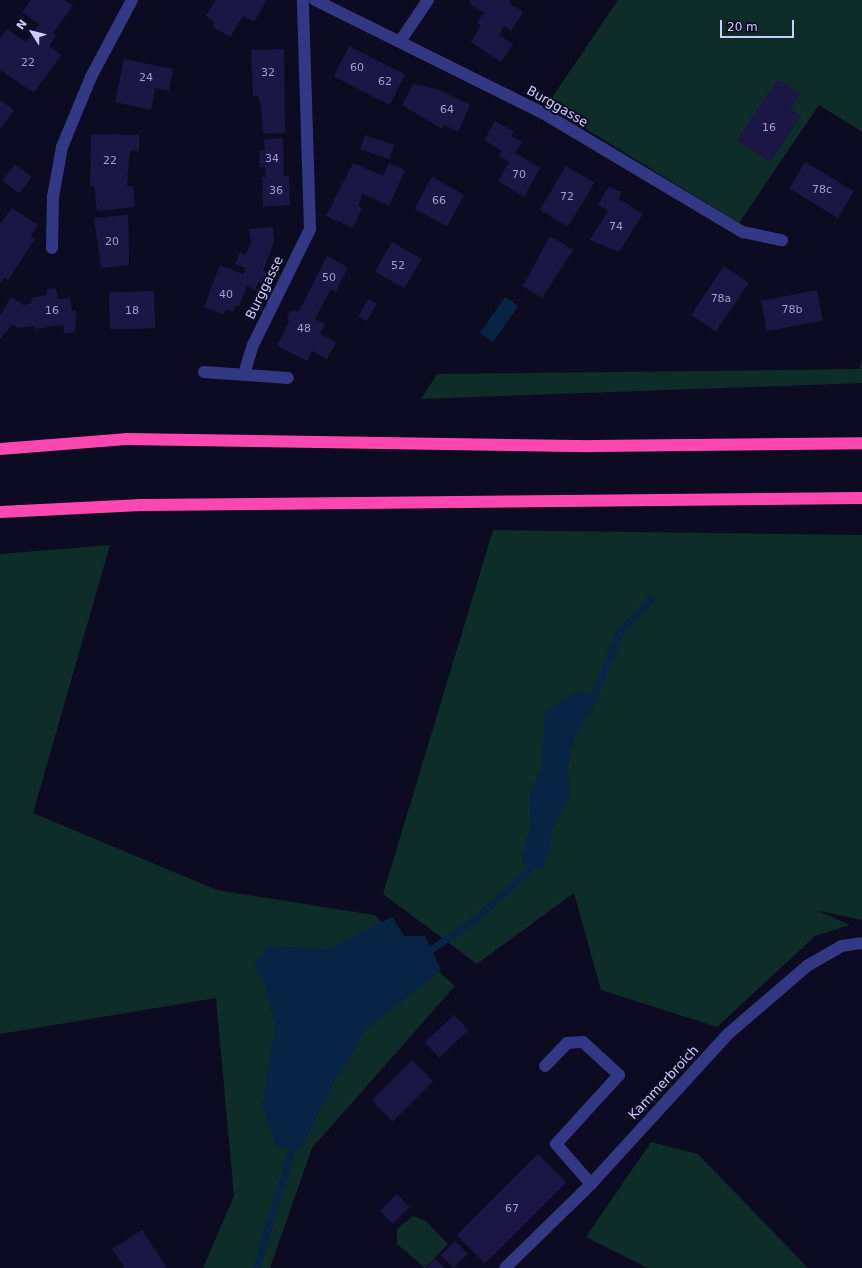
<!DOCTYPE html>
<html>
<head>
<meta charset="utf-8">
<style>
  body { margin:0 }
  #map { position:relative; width:862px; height:1268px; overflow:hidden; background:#0d0b21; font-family:"DejaVu Sans",sans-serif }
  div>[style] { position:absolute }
  .green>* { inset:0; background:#0e2c28 }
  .water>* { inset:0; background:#082444; transform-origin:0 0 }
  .stream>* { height:7px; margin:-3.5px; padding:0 3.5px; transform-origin:3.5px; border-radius:3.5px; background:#082444 }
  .building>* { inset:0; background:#1b1644; transform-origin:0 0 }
  .minor>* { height:12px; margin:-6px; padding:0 6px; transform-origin:6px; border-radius:6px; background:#333884 }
  .highway>* { height:12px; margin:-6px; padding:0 6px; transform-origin:6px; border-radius:6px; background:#ff47b2 }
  span { translate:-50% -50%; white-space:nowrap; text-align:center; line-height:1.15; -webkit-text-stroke:4px #0d0b21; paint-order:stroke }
  .number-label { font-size:11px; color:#a09ed0 }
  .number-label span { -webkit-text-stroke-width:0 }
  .street-label { font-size:13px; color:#cdccff }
  .north { position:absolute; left:12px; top:12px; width:40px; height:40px; -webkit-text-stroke:3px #0d0b21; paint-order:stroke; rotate:306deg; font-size:11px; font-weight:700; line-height:16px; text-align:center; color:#cdccff }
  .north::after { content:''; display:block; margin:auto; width:14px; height:18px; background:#cdccff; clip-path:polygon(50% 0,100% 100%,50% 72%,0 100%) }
  .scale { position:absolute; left:720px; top:20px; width:74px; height:18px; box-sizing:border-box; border:2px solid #cdccff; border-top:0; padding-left:5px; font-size:12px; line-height:14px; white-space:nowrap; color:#cdccff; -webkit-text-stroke:3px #0d0b21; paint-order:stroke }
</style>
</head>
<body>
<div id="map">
  <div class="green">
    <div style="clip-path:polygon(618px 0,862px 0,862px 132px,819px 105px,739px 223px,547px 105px)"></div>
    <div style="clip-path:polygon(862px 360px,862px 383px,421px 399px,437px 374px,859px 369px)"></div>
    <div style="clip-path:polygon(493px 530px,862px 535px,862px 920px,816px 910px,850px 925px,815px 936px,717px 1027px,601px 990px,574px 893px,477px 964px,383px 894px)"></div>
    <div style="clip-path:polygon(110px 545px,33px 813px,217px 890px,374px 915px,455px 986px,312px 1148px,270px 1268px,203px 1268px,234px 1196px,216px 998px,0 1034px,0 554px)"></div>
    <div style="clip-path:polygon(651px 1142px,698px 1154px,808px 1268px,648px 1268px,586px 1237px)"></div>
    <div style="clip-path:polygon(413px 1216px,426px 1221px,448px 1244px,425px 1268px,397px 1244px,397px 1229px)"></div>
  </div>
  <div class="water">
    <div style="left:505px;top:297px;width:16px;height:44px;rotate:35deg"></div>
    <div style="clip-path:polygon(577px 692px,601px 696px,577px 731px,568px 765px,570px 796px,552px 829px,550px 851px,542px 871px,521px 862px,531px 822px,529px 794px,542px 767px,545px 712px)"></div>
    <div style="clip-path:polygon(392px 917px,404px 936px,425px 936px,441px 970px,366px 1030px,334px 1082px,300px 1151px,276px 1146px,262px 1105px,275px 1028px,266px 989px,254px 965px,270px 946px,328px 949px)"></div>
  </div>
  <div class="stream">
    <div style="left:591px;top:702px;width:74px;rotate:-67.9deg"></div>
    <div style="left:619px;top:633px;width:47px;rotate:-47.6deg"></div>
    <div style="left:424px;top:954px;width:55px;rotate:-34deg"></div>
    <div style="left:470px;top:923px;width:76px;rotate:-41.8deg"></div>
    <div style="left:527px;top:872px;width:16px;rotate:-76deg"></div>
    <div style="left:256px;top:1268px;width:132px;rotate:-73.2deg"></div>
  </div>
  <div class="building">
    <div style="clip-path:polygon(31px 0,65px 0,73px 6px,53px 33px,56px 36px,49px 46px,61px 55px,34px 93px,0 70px,0 39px,7px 29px,26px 42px,39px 24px,22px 12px)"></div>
    <div style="clip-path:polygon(216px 0,267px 0,254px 22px,243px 16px,230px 37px,212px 26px,215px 22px,206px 16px)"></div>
    <div style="clip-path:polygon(471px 0,511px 0,509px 3px,523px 12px,511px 31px,504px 26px,499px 35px,513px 44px,501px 62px,471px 42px,481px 25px,477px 22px,484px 13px,469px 3px)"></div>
    <div style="left:349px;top:46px;width:63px;height:34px;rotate:27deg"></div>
    <div style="clip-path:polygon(284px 49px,285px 133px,263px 134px,261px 107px,258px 96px,253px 97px,251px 50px)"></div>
    <div style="clip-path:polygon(124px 59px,173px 69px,169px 91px,155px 88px,151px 110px,115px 102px)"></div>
    <div style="clip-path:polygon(778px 79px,800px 94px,790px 109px,801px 116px,770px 162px,737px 140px)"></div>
    <div style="clip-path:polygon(413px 84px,437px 89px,470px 105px,458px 132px,444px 125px,442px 129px,402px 105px)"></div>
    <div style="clip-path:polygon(0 100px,14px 110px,0 129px)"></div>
    <div style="clip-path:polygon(495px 121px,514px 132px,511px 136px,522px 142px,515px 153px,540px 168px,524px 197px,498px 181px,509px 162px,499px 156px,502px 151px,484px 140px)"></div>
    <div style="clip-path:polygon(91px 134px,139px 135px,139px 151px,130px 151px,128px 172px,127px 186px,133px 186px,135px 207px,97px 211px,94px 186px,90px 186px)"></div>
    <div style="left:365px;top:135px;width:31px;height:15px;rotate:19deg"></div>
    <div style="clip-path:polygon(283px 138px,284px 176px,289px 176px,290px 205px,263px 207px,262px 177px,266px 177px,265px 167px,260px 168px,259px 150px,265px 150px,264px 139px)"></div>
    <div style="left:805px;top:162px;width:57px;height:31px;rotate:31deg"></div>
    <div style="clip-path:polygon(353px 163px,383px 176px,389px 163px,405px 170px,389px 206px,363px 194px,358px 206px,362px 208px,353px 228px,326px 216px)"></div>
    <div style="left:15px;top:164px;width:21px;height:21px;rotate:37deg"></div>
    <div style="left:566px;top:166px;width:33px;height:51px;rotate:31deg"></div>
    <div style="left:432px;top:177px;width:37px;height:36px;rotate:29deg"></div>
    <div style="clip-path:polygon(609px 186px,621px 192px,619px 199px,643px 214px,619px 252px,590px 240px,608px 211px,598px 205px)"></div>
    <div style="clip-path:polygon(12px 208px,38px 225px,31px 236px,35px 239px,8px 280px,4px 278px,0 284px,0 224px)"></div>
    <div style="clip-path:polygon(128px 215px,129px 265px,101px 268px,94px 218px)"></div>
    <div style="clip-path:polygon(273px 227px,274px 242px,263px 271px,270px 274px,266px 285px,258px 282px,255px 290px,247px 286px,239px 306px,236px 305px,233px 312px,226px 309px,224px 315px,204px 307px,220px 265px,243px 274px,246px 268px,235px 264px,240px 252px,245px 255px,251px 244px,249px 229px)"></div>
    <div style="clip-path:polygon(550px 236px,573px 250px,542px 298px,523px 286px)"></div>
    <div style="left:392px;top:242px;width:34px;height:34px;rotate:30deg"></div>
    <div style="clip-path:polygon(327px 256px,348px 267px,336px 292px,331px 289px,315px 319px,325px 324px,320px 334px,336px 342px,327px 359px,312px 351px,307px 361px,277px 346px,289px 322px,287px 317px,290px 311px,299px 311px)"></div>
    <div style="left:724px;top:266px;width:30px;height:59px;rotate:34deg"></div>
    <div style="clip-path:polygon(56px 288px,58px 299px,70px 298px,72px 311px,76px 311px,75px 332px,64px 334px,63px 325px,35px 329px,34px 326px,18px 328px,12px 325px,0 339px,0 316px,11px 297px,24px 305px,32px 303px,31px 298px,47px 295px,47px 289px)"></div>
    <div style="left:817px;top:290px;width:31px;height:57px;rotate:79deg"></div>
    <div style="left:154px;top:291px;width:37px;height:45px;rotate:88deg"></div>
    <div style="left:368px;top:299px;width:10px;height:20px;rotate:29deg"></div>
    <div style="left:454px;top:1015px;width:21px;height:40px;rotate:47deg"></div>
    <div style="left:412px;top:1060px;width:30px;height:57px;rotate:45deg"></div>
    <div style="left:538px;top:1154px;width:40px;height:115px;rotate:45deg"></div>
    <div style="left:397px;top:1194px;width:18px;height:24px;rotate:45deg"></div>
    <div style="clip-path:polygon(142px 1230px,167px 1268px,125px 1268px,112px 1249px)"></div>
    <div style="left:455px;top:1241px;width:18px;height:20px;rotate:45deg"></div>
    <div style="clip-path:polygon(435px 1259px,445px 1268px,426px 1268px)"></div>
  </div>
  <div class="minor">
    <div style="left:315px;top:0;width:254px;rotate:26.4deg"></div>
    <div style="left:543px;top:113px;width:233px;rotate:30.8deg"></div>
    <div style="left:743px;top:232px;width:40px;rotate:12deg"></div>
    <div style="left:401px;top:40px;width:48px;rotate:-56deg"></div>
    <div style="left:52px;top:248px;width:51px;rotate:-88.9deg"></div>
    <div style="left:53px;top:197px;width:51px;rotate:-79.8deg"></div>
    <div style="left:62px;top:147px;width:76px;rotate:-67.5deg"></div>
    <div style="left:91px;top:77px;width:87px;rotate:-62deg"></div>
    <div style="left:204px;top:372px;width:84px;rotate:4.1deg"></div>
    <div style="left:244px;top:374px;width:30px;rotate:-73deg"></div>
    <div style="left:253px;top:345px;width:129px;rotate:-63.8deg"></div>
    <div style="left:310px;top:229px;width:229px;rotate:-91.8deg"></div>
    <div style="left:545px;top:1066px;width:32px;rotate:-46deg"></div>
    <div style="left:567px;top:1043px;width:16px;rotate:-4deg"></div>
    <div style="left:583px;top:1042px;width:49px;rotate:42.5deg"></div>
    <div style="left:619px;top:1075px;width:93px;rotate:132.4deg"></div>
    <div style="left:556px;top:1144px;width:53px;rotate:48.8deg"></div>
    <div style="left:505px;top:1268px;width:120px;rotate:-44.3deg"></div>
    <div style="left:591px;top:1184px;width:203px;rotate:-47.6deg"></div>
    <div style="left:728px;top:1034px;width:104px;rotate:-40.7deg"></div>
    <div style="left:807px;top:966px;width:39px;rotate:-30deg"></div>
    <div style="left:841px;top:946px;width:21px;rotate:-8deg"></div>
  </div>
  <div class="highway">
    <div style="left:0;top:449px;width:126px;rotate:-4.5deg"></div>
    <div style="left:126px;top:439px;width:466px;rotate:0.9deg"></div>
    <div style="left:592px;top:446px;width:270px;rotate:-0.6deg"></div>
    <div style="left:0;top:512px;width:141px;rotate:-2.8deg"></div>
    <div style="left:141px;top:505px;width:721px;rotate:-0.56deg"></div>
  </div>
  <div class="number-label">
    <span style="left:28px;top:63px">22</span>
    <span style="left:357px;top:68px">60</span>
    <span style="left:268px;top:73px">32</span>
    <span style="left:146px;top:78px">24</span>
    <span style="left:385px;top:82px">62</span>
    <span style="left:447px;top:110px">64</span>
    <span style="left:769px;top:128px">16</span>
    <span style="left:272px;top:159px">34</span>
    <span style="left:110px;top:161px">22</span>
    <span style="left:519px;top:175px">70</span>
    <span style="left:822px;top:190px">78c</span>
    <span style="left:276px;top:191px">36</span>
    <span style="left:567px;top:197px">72</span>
    <span style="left:439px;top:201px">66</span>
    <span style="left:616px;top:227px">74</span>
    <span style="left:112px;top:242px">20</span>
    <span style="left:398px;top:266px">52</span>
    <span style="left:329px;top:278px">50</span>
    <span style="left:226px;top:295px">40</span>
    <span style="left:721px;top:299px">78a</span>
    <span style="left:792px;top:310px">78b</span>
    <span style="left:52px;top:311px">16</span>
    <span style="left:132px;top:311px">18</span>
    <span style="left:304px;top:329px">48</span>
    <span style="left:512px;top:1209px">67</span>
  </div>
  <div class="street-label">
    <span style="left:557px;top:107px;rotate:30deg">Burggasse</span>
    <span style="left:265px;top:288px;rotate:-64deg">Burggasse</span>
    <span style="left:664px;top:1083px;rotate:-47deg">Kammerbroich</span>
  </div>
  <div class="north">N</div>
  <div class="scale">20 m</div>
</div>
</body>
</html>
